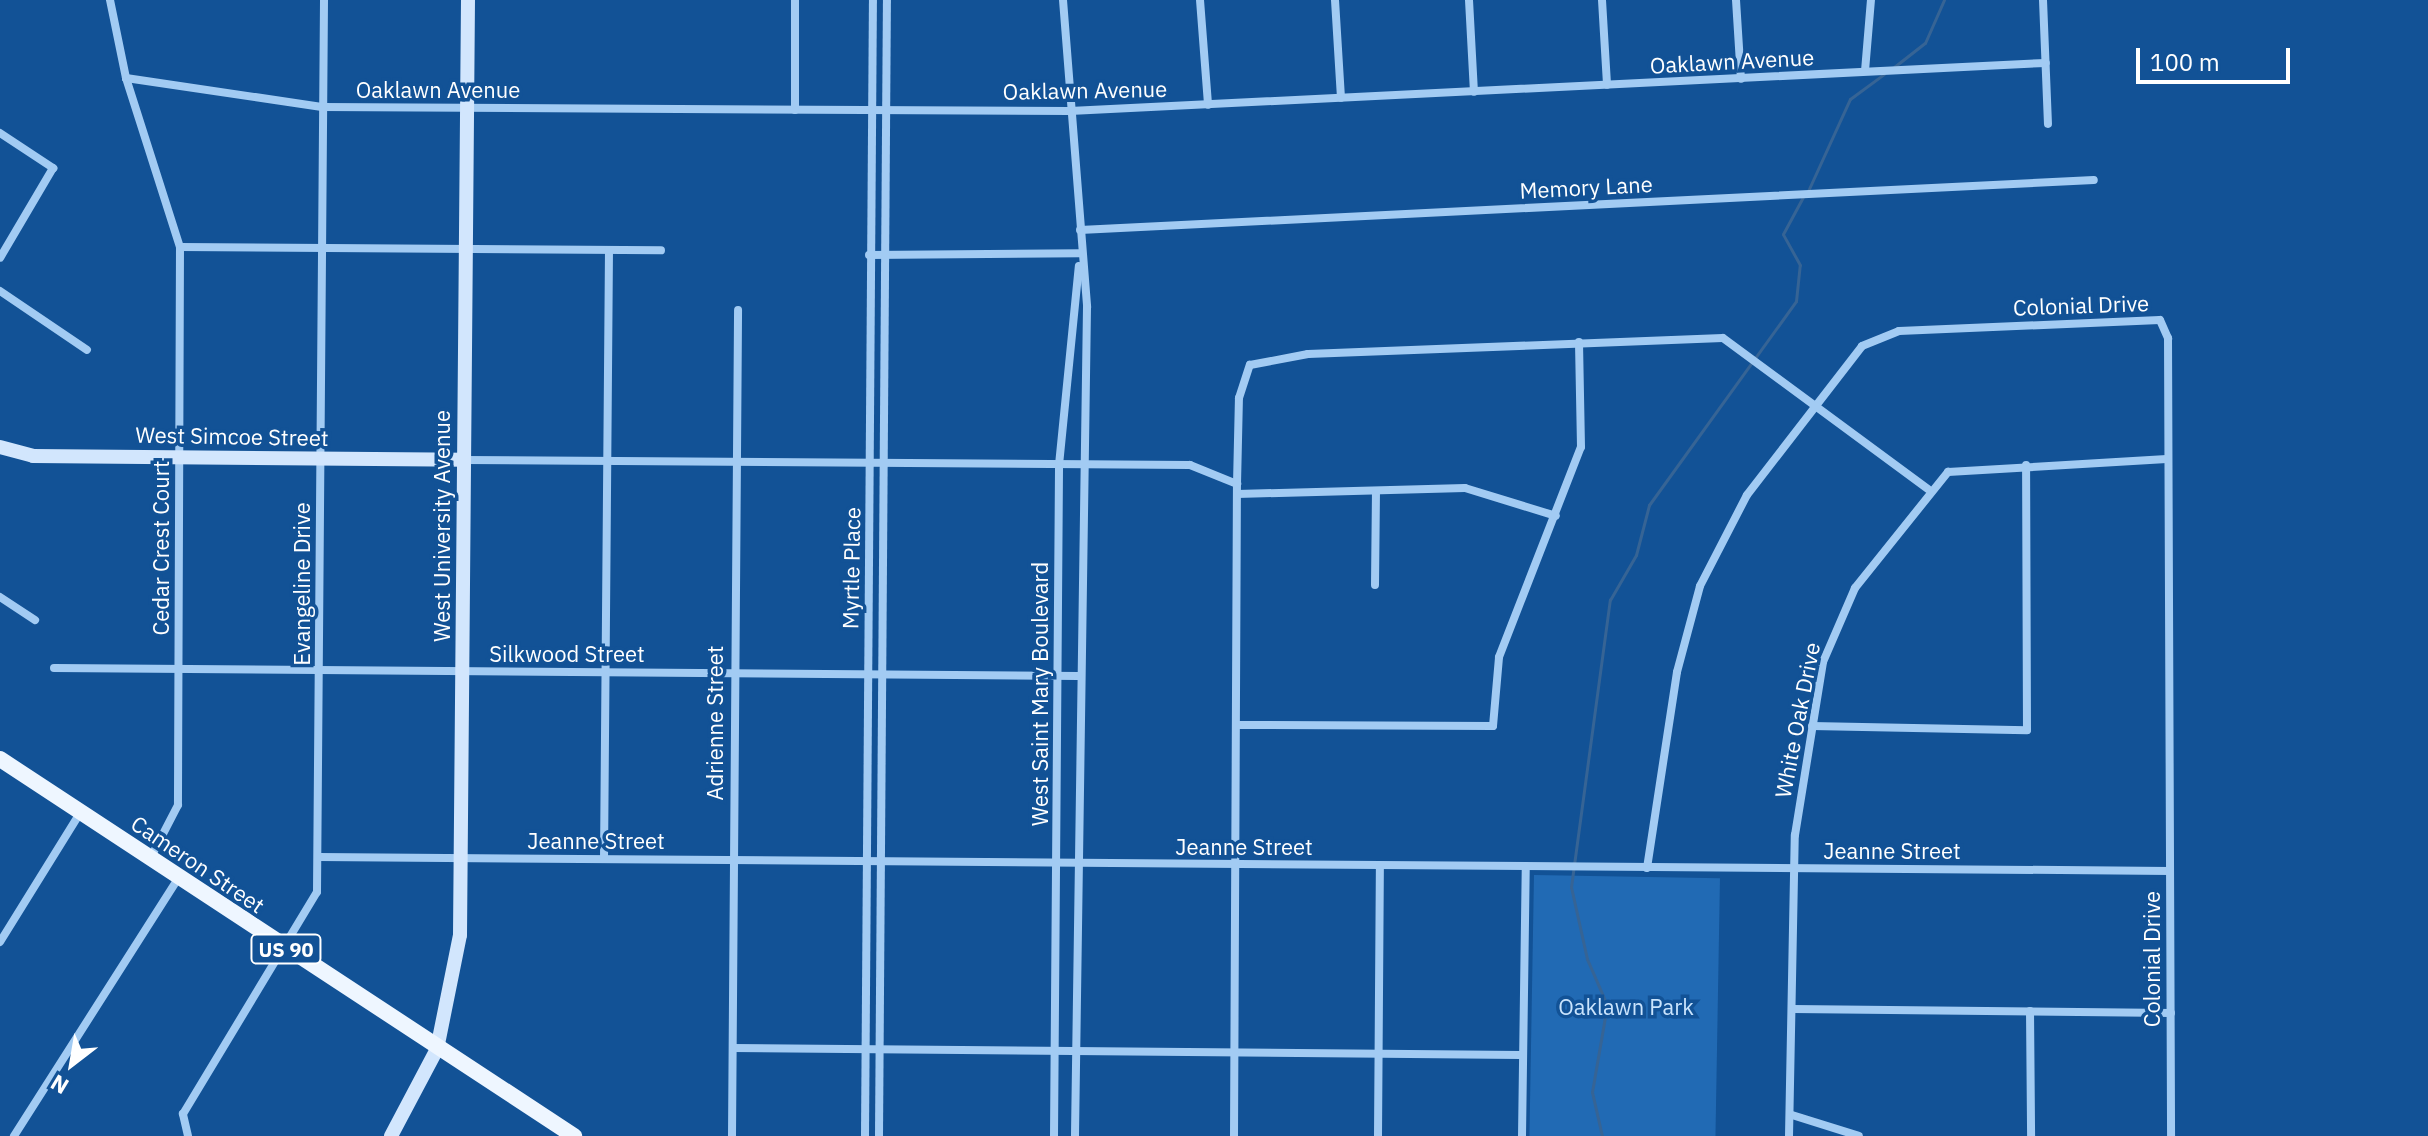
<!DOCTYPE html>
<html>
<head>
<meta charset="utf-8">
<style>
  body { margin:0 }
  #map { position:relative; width:2428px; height:1136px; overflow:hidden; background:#125296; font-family:"IBM Plex Sans",sans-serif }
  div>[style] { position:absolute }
  .green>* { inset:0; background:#216ab4; transform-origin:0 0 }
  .stream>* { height:3px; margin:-1.5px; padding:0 1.5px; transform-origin:1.5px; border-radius:1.5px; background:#366495 }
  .street>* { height:8px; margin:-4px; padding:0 4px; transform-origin:4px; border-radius:4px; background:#a2cbf3 }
  .secondary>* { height:14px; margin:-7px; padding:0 7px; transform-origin:7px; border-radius:7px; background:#d2e6fd }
  .primary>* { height:16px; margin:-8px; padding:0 8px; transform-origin:8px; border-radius:8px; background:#eef6ff }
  span { translate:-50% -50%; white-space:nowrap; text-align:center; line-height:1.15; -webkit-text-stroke:7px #125296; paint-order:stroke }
  .shield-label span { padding:2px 6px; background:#125296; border:2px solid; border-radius:6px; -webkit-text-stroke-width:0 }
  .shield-label { font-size:20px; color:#fff; font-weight:700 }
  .street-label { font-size:22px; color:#fff }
  .park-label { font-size:22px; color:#cae4fd }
  .north { position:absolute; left:32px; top:1024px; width:80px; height:80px; -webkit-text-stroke:6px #125296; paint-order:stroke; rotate:211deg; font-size:22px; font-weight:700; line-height:32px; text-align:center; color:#fff }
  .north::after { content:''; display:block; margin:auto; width:28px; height:36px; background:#fff; clip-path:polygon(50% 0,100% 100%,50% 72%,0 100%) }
  .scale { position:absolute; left:2136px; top:48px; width:154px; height:36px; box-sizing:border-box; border:4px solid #fff; border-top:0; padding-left:10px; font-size:24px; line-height:28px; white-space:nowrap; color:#fff; -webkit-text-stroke:6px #125296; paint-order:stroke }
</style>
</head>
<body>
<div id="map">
  <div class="green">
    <div style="left:1534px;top:875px;width:186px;height:261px;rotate:1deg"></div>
  </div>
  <div class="stream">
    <div style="left:1894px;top:67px;width:39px;rotate:-38deg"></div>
    <div style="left:1925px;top:43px;width:47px;rotate:-66.2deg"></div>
    <div style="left:1808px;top:191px;width:101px;rotate:-65.5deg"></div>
    <div style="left:1850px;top:99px;width:42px;rotate:-36.3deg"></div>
    <div style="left:1602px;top:1136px;width:45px;rotate:-102.8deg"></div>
    <div style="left:1592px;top:1092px;width:88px;rotate:-80.2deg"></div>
    <div style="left:1607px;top:1005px;width:50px;rotate:-113.5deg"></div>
    <div style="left:1587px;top:959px;width:74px;rotate:-102.5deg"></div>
    <div style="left:1571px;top:887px;width:290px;rotate:-82.3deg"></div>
    <div style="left:1610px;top:600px;width:52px;rotate:-60deg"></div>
    <div style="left:1636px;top:555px;width:52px;rotate:-75.4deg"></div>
    <div style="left:1649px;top:505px;width:251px;rotate:-54.2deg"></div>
    <div style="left:1796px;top:301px;width:36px;rotate:-84deg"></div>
    <div style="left:1800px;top:265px;width:35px;rotate:-119deg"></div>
    <div style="left:1783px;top:234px;width:42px;rotate:-61.6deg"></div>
  </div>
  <div class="street">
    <div style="left:110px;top:0;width:80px;rotate:78.4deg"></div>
    <div style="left:126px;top:78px;width:177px;rotate:72.3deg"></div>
    <div style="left:180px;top:247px;width:558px;rotate:90.21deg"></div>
    <div style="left:178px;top:805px;width:59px;rotate:117.4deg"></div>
    <div style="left:1063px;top:0;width:308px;rotate:85.5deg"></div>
    <div style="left:1087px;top:307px;width:829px;rotate:90.83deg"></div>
    <div style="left:1200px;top:0;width:105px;rotate:85.6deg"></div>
    <div style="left:1335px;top:0;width:98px;rotate:86.5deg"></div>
    <div style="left:1469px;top:0;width:92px;rotate:86.9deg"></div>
    <div style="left:1602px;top:0;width:85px;rotate:86.6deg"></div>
    <div style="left:1736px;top:0;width:79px;rotate:86.4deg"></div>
    <div style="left:2043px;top:0;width:124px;rotate:87.7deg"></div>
    <div style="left:1865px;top:71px;width:71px;rotate:-85.2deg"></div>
    <div style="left:126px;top:78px;width:198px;rotate:8.4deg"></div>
    <div style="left:322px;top:107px;width:748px;rotate:0.31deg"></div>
    <div style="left:1070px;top:111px;width:977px;rotate:-2.82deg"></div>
    <div style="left:795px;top:110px;width:110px;rotate:-90deg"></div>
    <div style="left:0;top:133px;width:64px;rotate:33.4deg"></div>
    <div style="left:53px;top:168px;width:104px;rotate:120.5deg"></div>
    <div style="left:1080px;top:230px;width:1015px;rotate:-2.82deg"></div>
    <div style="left:180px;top:247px;width:481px;rotate:0.4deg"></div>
    <div style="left:869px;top:255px;width:211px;rotate:-0.5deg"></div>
    <div style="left:0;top:291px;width:105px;rotate:34.1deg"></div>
    <div style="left:464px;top:460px;width:726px;rotate:0.39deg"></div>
    <div style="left:1190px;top:465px;width:51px;rotate:22deg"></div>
    <div style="left:1237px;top:494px;width:228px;rotate:-1.5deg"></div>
    <div style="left:1465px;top:488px;width:95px;rotate:17.1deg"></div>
    <div style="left:1375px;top:585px;width:93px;rotate:-89.4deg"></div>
    <div style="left:0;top:597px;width:42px;rotate:33.3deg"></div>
    <div style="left:54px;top:668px;width:1024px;rotate:0.45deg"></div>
    <div style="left:1237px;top:725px;width:256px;rotate:0.2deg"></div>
    <div style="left:1493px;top:726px;width:69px;rotate:-85deg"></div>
    <div style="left:1499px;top:657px;width:225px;rotate:-68.7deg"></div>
    <div style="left:1581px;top:447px;width:105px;rotate:-91.1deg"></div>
    <div style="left:1812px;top:726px;width:215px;rotate:1.1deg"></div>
    <div style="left:2027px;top:730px;width:265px;rotate:-90.2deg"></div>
    <div style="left:318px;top:857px;width:1852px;rotate:0.43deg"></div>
    <div style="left:604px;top:859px;width:609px;rotate:-89.53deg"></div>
    <div style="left:1647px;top:868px;width:198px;rotate:-81.3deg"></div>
    <div style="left:1677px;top:672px;width:89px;rotate:-75deg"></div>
    <div style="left:1700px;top:586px;width:102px;rotate:-62.7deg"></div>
    <div style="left:1747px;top:495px;width:188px;rotate:-52.3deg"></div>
    <div style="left:1862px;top:346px;width:40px;rotate:-22deg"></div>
    <div style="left:1899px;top:331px;width:261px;rotate:-2.4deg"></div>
    <div style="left:2160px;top:320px;width:20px;rotate:66deg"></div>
    <div style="left:2168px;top:338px;width:798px;rotate:89.78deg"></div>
    <div style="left:0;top:942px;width:152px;rotate:-58.2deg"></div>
    <div style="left:1793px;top:1009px;width:378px;rotate:0.6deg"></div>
    <div style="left:2030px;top:1011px;width:125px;rotate:89.5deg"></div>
    <div style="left:733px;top:1048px;width:788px;rotate:0.51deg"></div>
    <div style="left:1792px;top:1115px;width:70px;rotate:17.4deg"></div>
    <div style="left:14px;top:1136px;width:307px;rotate:-57.5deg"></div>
    <div style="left:188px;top:1136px;width:23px;rotate:-103deg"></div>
    <div style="left:183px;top:1114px;width:259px;rotate:-58.9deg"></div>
    <div style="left:317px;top:892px;width:892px;rotate:-89.55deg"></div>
    <div style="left:732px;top:1136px;width:826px;rotate:-89.58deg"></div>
    <div style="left:865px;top:1136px;width:1136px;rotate:-89.6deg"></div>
    <div style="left:879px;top:1136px;width:1136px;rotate:-89.6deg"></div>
    <div style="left:1054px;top:1136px;width:671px;rotate:-89.57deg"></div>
    <div style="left:1059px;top:465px;width:200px;rotate:-84.3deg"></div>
    <div style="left:1234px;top:1136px;width:652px;rotate:-89.74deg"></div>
    <div style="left:1237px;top:484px;width:86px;rotate:-88.7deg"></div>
    <div style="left:1239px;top:398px;width:35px;rotate:-72deg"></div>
    <div style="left:1250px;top:365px;width:59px;rotate:-10.7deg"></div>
    <div style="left:1308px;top:354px;width:415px;rotate:-2.2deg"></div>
    <div style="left:1723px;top:338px;width:255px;rotate:36.4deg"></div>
    <div style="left:1378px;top:1136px;width:270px;rotate:-89.6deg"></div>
    <div style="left:1522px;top:1136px;width:270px;rotate:-89.2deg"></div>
    <div style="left:1789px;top:1136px;width:301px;rotate:-88.9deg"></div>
    <div style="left:1795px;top:835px;width:175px;rotate:-80.8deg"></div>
    <div style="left:1823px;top:662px;width:81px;rotate:-66.6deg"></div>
    <div style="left:1855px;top:588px;width:149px;rotate:-51.3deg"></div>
    <div style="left:1948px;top:472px;width:219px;rotate:-3.4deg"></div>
  </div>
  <div class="secondary">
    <div style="left:0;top:447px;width:34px;rotate:15deg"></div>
    <div style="left:33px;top:456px;width:431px;rotate:0.5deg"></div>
    <div style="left:391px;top:1136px;width:98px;rotate:-62.1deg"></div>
    <div style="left:437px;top:1049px;width:116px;rotate:-78.6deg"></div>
    <div style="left:460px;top:935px;width:935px;rotate:-89.51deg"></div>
  </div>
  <div class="primary">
    <div style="left:0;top:759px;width:687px;rotate:33.3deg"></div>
  </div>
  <div class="shield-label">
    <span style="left:286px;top:949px">US 90</span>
  </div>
  <div class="street-label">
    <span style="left:1732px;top:61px;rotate:-3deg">Oaklawn Avenue</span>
    <span style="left:438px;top:90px">Oaklawn Avenue</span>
    <span style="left:1085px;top:90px;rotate:-1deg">Oaklawn Avenue</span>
    <span style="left:1586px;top:187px;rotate:-3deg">Memory Lane</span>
    <span style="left:2081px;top:305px;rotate:-2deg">Colonial Drive</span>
    <span style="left:232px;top:436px;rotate:1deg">West Simcoe Street</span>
    <span style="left:442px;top:526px;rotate:-90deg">West University Avenue</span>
    <span style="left:161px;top:548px;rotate:-90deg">Cedar Crest Court</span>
    <span style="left:851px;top:568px;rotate:-89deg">Myrtle Place</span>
    <span style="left:302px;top:584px;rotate:-90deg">Evangeline Drive</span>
    <span style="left:567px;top:654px">Silkwood Street</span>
    <span style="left:1040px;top:694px;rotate:-90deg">West Saint Mary Boulevard</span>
    <span style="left:1797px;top:720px;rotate:-79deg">White Oak Drive</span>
    <span style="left:715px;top:723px;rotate:-90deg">Adrienne Street</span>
    <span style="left:596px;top:841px">Jeanne Street</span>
    <span style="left:1244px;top:847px">Jeanne Street</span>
    <span style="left:1892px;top:851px">Jeanne Street</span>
    <span style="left:198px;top:864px;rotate:34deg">Cameron Street</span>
    <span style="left:2152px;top:959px;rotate:-90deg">Colonial Drive</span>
  </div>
  <div class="park-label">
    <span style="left:1626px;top:1007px">Oaklawn Park</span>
  </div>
  <div class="north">N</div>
  <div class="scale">100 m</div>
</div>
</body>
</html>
